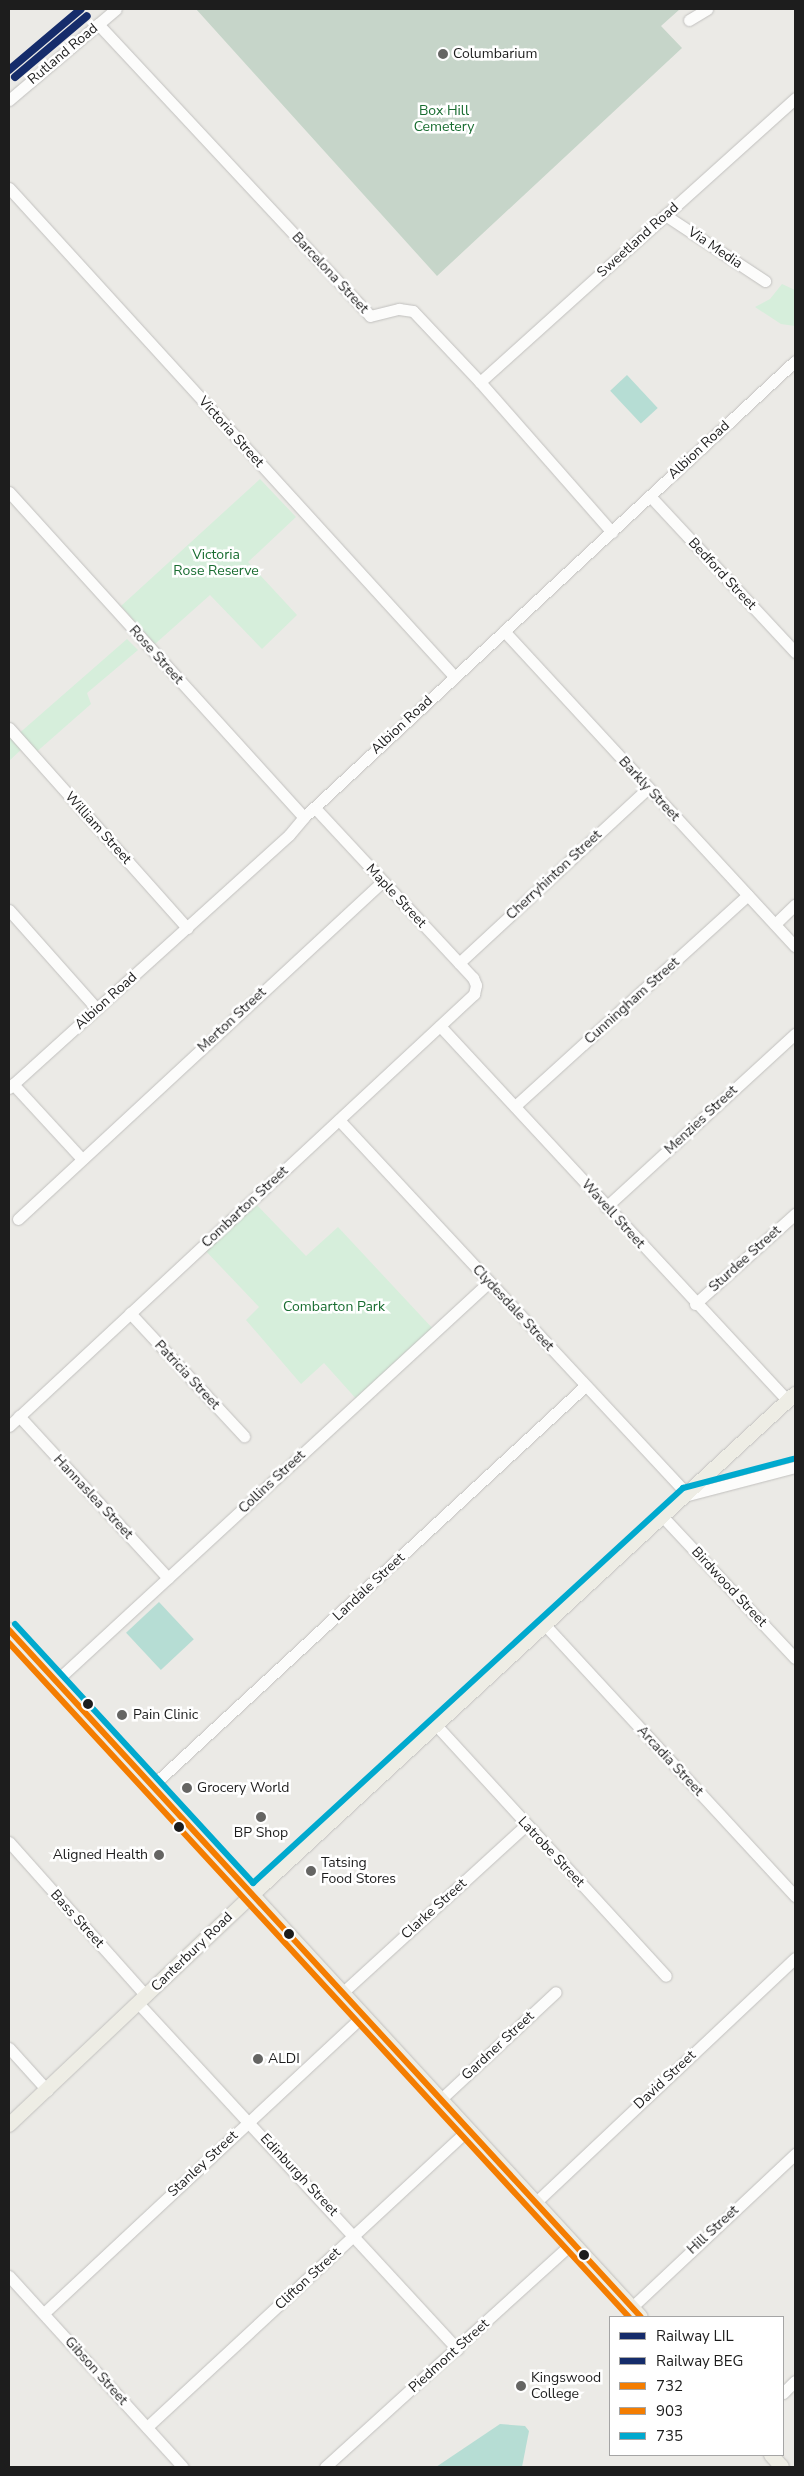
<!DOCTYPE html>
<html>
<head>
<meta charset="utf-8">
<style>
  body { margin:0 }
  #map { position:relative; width:804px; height:2476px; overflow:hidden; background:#ebeae6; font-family:"Nunito Sans",sans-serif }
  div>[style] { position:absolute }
  .cemetery>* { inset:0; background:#c6d5c9 }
  .park>* { inset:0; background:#d6eedb }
  .pitch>* { inset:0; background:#b6ddd4; transform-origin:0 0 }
  .roads { filter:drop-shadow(0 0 1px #c1c0be) drop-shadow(0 0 1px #c1c0be) }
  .minor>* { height:11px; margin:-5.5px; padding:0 5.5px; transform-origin:5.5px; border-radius:5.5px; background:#fcfcfb }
  .major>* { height:14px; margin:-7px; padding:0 7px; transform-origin:7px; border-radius:7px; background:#eeede5 }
  .bus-1>* { height:6px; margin:-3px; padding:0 3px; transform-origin:3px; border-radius:3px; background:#f47d01 }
  .bus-2>* { height:6px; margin:-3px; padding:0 3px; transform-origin:3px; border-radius:3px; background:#f47d01 }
  .bus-3>* { height:6px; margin:-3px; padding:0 3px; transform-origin:3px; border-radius:3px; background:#00a9ce }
  .rail-1>* { height:8px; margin:-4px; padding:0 4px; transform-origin:4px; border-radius:4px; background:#152c6b }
  .rail-2>* { height:8px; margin:-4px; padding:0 4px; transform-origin:4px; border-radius:4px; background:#152c6b }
  .dots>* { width:14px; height:14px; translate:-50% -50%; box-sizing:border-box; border:2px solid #fff; border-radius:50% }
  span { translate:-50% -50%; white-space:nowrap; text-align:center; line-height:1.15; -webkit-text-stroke:5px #fff; paint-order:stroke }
  .street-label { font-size:14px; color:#1d1d1d }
  .poi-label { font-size:14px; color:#1d1d1d }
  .left { translate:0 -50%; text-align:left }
  .right { translate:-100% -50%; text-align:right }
  .park-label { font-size:14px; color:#196d31 }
  .frame { position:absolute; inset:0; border:10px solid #1d1d1d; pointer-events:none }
  .legend { position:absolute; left:609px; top:2316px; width:175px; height:140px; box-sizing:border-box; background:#fff; border:1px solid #a5a5a5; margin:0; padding:6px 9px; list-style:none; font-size:15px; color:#1d1d1d }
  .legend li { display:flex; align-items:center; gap:10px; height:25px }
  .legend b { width:25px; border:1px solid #a5a5a5 }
</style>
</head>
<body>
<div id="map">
  <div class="cemetery">
    <div style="clip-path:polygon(196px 9px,680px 9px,661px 26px,682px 48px,437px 276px)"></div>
  </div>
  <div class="park">
    <div style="clip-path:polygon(782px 284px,795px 290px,795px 326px,781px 324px,755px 307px,770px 299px)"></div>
    <div style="clip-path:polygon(260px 479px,296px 517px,248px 562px,297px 615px,262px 649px,210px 595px,155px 644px,121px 606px)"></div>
    <div style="clip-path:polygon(127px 639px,138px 650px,87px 693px,91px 704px,33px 755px,25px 746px,9px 761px,9px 728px,16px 736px)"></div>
    <div style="clip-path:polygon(252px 1200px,306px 1256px,338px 1227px,435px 1331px,359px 1402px,324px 1363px,301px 1384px,246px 1320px,259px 1307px,202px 1247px)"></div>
  </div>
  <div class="pitch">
    <div style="left:627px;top:375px;width:45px;height:23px;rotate:47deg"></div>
    <div style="left:159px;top:1602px;width:51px;height:45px;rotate:47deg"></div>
    <div style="clip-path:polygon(500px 2424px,525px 2426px,529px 2431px,522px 2467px,436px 2467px)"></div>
  </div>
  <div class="roads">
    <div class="minor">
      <div style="left:689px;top:20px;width:21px;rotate:-31deg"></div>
      <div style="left:98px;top:24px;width:399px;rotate:47deg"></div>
      <div style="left:370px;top:316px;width:30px;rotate:-14deg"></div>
      <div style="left:399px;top:309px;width:14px;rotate:8deg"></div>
      <div style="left:413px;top:311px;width:98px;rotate:46.7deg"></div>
      <div style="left:480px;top:382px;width:200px;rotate:48.7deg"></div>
      <div style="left:9px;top:100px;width:140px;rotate:-40.4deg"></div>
      <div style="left:9px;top:188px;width:660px;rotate:47.64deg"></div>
      <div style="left:665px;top:215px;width:120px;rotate:33.4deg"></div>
      <div style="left:480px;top:382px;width:424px;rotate:-42deg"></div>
      <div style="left:9px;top:492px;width:439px;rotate:47.8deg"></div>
      <div style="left:650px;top:496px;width:213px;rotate:47.1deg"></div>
      <div style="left:504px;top:631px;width:429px;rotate:47.3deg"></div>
      <div style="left:9px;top:728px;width:268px;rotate:48.3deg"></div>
      <div style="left:9px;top:910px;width:132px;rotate:48.4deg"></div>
      <div style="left:775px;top:924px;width:28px;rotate:-44deg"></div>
      <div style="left:459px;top:963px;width:258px;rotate:-42.8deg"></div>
      <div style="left:440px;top:1026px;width:512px;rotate:47.14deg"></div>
      <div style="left:13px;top:1084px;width:102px;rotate:47.4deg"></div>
      <div style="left:9px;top:1088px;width:377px;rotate:-42.1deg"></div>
      <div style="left:289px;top:835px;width:23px;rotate:-50deg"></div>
      <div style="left:304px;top:817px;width:670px;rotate:-42.88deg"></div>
      <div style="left:515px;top:1106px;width:314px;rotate:-42.2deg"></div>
      <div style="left:339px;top:1120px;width:512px;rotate:47.06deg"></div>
      <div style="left:688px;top:1495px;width:111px;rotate:-14.7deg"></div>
      <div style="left:606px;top:1207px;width:256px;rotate:-42.5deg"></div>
      <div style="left:18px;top:1219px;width:496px;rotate:-42.8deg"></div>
      <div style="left:695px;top:1304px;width:135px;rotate:-42deg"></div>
      <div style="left:130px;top:1313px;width:168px;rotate:47.2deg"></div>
      <div style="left:19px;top:1416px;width:220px;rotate:47.4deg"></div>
      <div style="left:9px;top:1426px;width:635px;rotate:-42.89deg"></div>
      <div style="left:474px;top:994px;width:9px;rotate:-77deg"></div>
      <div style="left:476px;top:985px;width:8px;rotate:-113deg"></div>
      <div style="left:473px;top:978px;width:232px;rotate:-132.9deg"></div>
      <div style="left:663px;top:1517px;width:193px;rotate:46.9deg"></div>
      <div style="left:545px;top:1625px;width:369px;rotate:47.3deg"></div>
      <div style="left:56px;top:1681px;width:589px;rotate:-42.66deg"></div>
      <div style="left:436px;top:1725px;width:340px;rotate:47.5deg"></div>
      <div style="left:152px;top:1786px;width:589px;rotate:-42.73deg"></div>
      <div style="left:9px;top:1842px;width:206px;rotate:48.3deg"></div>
      <div style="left:342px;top:1993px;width:249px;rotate:-42.4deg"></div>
      <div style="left:138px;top:2003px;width:471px;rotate:47.3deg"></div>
      <div style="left:9px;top:2048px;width:57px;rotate:47.9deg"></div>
      <div style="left:440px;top:2100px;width:158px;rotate:-43deg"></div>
      <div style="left:535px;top:2203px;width:357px;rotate:-43.3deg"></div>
      <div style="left:9px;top:2276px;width:258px;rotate:47.7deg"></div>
      <div style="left:632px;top:2307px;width:224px;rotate:-43.2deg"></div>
      <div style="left:44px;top:2313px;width:436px;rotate:-43deg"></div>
      <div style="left:783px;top:2393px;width:17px;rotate:-45deg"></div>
      <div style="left:147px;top:2427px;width:437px;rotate:-42.8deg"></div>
      <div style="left:325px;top:2467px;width:333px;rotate:-42.2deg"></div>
    </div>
    <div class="major">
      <div style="left:9px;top:1630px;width:933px;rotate:47.39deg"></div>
      <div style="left:9px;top:2125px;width:351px;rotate:-43.4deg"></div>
      <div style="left:264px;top:1884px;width:723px;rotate:-42.7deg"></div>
      <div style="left:771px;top:2455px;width:16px;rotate:47deg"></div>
    </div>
  </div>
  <div class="bus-1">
    <div style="left:9px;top:1630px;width:933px;rotate:47.39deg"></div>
  </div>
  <div class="bus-2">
    <div style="left:9px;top:1643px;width:916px;rotate:47.39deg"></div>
  </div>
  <div class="bus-3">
    <div style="left:15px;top:1624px;width:352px;rotate:47.4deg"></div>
    <div style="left:253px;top:1883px;width:584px;rotate:-42.57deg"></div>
    <div style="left:683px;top:1488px;width:114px;rotate:-14.8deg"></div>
  </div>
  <div class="rail-1">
    <div style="left:9px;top:70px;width:94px;rotate:-40.3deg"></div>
  </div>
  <div class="rail-2">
    <div style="left:15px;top:77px;width:94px;rotate:-40.3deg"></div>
  </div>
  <div class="dots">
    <div style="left:443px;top:54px;background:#656563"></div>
    <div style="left:88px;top:1704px;background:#1d1d1d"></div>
    <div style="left:122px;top:1715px;background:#656563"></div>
    <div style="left:187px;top:1788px;background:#656563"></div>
    <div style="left:261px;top:1817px;background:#656563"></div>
    <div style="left:179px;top:1827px;background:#1d1d1d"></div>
    <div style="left:159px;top:1855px;background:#656563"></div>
    <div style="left:311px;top:1871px;background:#656563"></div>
    <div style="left:289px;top:1934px;background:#1d1d1d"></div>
    <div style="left:258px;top:2059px;background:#656563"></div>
    <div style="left:584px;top:2255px;background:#1d1d1d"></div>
    <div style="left:521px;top:2386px;background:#656563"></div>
  </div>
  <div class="street-label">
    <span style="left:63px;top:54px;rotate:-40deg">Rutland Road</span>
    <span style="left:638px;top:240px;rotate:-42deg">Sweetland Road</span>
    <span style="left:715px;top:248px;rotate:34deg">Via Media</span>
    <span style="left:330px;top:273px;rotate:47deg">Barcelona Street</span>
    <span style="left:231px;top:432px;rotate:48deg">Victoria Street</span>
    <span style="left:699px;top:450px;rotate:-43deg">Albion Road</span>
    <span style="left:722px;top:574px;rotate:47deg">Bedford Street</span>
    <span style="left:156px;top:655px;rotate:48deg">Rose Street</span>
    <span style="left:402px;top:725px;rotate:-43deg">Albion Road</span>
    <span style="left:649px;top:789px;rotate:47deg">Barkly Street</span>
    <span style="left:98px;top:828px;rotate:48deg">William Street</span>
    <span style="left:554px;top:875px;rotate:-43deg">Cherryhinton Street</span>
    <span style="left:396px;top:896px;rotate:47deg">Maple Street</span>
    <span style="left:106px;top:1001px;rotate:-42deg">Albion Road</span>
    <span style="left:632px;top:1001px;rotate:-42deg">Cunningham Street</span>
    <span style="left:232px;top:1020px;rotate:-43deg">Merton Street</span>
    <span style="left:701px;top:1120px;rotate:-43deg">Menzies Street</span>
    <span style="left:245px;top:1207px;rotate:-43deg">Combarton Street</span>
    <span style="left:613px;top:1214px;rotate:48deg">Wavell Street</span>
    <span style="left:745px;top:1259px;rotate:-42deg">Sturdee Street</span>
    <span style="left:513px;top:1308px;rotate:47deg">Clydesdale Street</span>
    <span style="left:187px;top:1375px;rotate:47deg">Patricia Street</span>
    <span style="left:272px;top:1482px;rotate:-43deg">Collins Street</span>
    <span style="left:93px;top:1497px;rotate:47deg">Hannaslea Street</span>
    <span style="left:369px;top:1587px;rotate:-43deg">Landale Street</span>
    <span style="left:729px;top:1587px;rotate:47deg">Birdwood Street</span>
    <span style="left:670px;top:1761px;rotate:47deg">Arcadia Street</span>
    <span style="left:551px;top:1852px;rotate:47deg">Latrobe Street</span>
    <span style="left:434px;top:1909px;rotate:-42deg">Clarke Street</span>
    <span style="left:77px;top:1919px;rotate:48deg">Bass Street</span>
    <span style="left:192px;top:1952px;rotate:-44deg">Canterbury Road</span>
    <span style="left:498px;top:2046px;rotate:-43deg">Gardner Street</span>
    <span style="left:665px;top:2080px;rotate:-43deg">David Street</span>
    <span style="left:203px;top:2164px;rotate:-43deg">Stanley Street</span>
    <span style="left:299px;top:2175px;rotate:47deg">Edinburgh Street</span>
    <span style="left:713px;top:2230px;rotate:-43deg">Hill Street</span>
    <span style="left:308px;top:2279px;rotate:-43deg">Clifton Street</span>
    <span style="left:449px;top:2356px;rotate:-42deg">Piedmont Street</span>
    <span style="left:96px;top:2371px;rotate:48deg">Gibson Street</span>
  </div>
  <div class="poi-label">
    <span class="left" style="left:453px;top:54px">Columbarium</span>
    <span class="left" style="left:133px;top:1715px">Pain Clinic</span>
    <span class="left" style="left:197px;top:1788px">Grocery World</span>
    <span style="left:261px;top:1833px">BP Shop</span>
    <span class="right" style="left:148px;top:1855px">Aligned Health</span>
    <span class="left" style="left:321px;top:1871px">Tatsing<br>Food Stores</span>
    <span class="left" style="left:268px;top:2059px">ALDI</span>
    <span class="left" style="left:531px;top:2386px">Kingswood<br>College</span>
  </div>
  <div class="park-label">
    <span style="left:444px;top:119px">Box Hill<br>Cemetery</span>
    <span style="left:216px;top:563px">Victoria<br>Rose Reserve</span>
    <span style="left:334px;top:1307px">Combarton Park</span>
  </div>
  <div class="frame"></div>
  <ul class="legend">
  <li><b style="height:6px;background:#152c6b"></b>Railway LIL</li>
  <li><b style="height:6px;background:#152c6b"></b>Railway BEG</li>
  <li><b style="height:6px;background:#f47d01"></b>732</li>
  <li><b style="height:6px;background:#f47d01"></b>903</li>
  <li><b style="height:6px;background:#00a9ce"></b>735</li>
  </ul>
</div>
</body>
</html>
